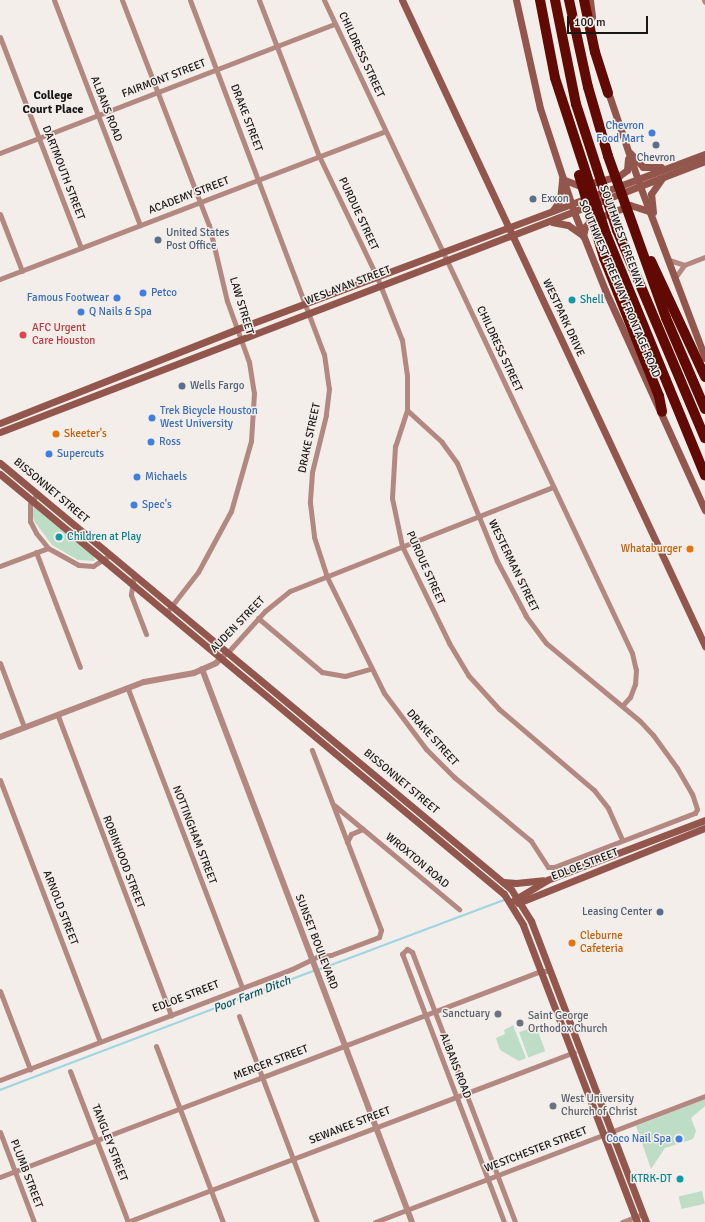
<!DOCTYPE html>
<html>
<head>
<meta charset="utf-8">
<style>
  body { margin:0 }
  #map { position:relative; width:705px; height:1222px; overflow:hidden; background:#f3eeea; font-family:Signika,sans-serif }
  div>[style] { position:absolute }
  .green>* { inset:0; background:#bdddc7; transform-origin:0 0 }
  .stream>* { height:1.5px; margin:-0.75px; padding:0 0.75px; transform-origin:0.75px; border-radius:0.75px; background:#9dd6e1 }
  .minor>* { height:5px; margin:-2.5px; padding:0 2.5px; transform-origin:2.5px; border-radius:2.5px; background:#b38880 }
  .tertiary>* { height:6px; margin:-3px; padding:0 3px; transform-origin:3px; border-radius:3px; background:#b38880 }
  .secondary>* { height:7px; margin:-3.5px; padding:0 3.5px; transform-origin:3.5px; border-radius:3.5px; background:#92564c }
  .motorway>* { height:10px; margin:-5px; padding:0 5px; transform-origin:5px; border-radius:5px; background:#610903 }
  .dots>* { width:11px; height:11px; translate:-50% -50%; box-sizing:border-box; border:2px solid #f3eeea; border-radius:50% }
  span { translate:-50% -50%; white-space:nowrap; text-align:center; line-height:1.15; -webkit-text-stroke:3px #f3eeea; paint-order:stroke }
  .street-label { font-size:11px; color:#191716 }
  .shop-label { font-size:11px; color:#366cbe }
  .right { translate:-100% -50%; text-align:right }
  .left { translate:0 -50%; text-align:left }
  .service-label { font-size:11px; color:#4e5e75 }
  .culture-label { font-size:11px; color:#0d838f }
  .health-label { font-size:11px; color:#be3a42 }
  .food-label { font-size:11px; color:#c56008 }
  .worship-label { font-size:11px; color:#5b616d }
  .neighbourhood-label { font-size:12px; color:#191716; font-weight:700 }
  .water-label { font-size:12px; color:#045964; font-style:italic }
  .scale { position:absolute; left:567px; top:16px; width:81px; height:18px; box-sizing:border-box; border:2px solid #191716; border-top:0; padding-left:5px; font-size:12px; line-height:14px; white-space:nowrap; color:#191716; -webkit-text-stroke:3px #f3eeea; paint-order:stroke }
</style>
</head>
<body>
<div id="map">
  <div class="green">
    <div style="clip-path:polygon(34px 506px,93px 555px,95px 561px,78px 560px,52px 545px,34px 521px,32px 513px)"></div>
    <div style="clip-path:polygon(513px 1025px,526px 1058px,519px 1061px,500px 1050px,496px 1038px,505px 1034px,504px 1030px)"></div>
    <div style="left:536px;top:1026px;width:27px;height:18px;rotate:70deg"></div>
    <div style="clip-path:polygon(705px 1099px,705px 1106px,691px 1118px,696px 1131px,693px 1139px,665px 1148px,651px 1169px,636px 1126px)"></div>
    <div style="left:702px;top:1191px;width:13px;height:24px;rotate:77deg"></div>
  </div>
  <div class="stream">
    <div style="left:318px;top:970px;width:199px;rotate:-20.6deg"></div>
    <div style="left:0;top:1090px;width:336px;rotate:-20.8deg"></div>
  </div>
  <div class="minor">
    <div style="left:54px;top:0;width:241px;rotate:69.1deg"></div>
    <div style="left:122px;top:0;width:241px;rotate:68.9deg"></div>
    <div style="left:209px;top:225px;width:78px;rotate:76.7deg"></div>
    <div style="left:227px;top:301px;width:65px;rotate:70.2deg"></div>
    <div style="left:249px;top:362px;width:31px;rotate:81deg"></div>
    <div style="left:254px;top:393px;width:48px;rotate:93.6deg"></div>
    <div style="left:251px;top:441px;width:73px;rotate:105.9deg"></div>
    <div style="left:231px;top:511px;width:69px;rotate:118.4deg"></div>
    <div style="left:198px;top:572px;width:51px;rotate:127.8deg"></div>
    <div style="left:190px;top:0;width:379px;rotate:69.3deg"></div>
    <div style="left:324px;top:354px;width:35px;rotate:82deg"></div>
    <div style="left:329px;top:389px;width:26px;rotate:97deg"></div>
    <div style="left:326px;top:415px;width:59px;rotate:103.8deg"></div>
    <div style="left:312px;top:472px;width:31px;rotate:94deg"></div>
    <div style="left:310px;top:503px;width:34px;rotate:83deg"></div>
    <div style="left:314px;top:537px;width:40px;rotate:72deg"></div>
    <div style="left:326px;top:575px;width:131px;rotate:63.8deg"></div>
    <div style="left:384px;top:693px;width:70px;rotate:53.1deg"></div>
    <div style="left:426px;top:749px;width:40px;rotate:45deg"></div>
    <div style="left:454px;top:777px;width:100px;rotate:39.7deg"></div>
    <div style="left:531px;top:841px;width:31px;rotate:57deg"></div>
    <div style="left:548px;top:867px;width:6px"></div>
    <div style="left:554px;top:867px;width:151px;rotate:-21deg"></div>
    <div style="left:695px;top:813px;width:4px;rotate:-63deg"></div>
    <div style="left:697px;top:809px;width:16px;rotate:-108deg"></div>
    <div style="left:692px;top:794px;width:30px;rotate:-120deg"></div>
    <div style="left:677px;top:768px;width:41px;rotate:-126deg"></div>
    <div style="left:653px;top:735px;width:19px;rotate:-133deg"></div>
    <div style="left:640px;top:721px;width:122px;rotate:-140.3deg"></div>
    <div style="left:546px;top:643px;width:34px;rotate:-127deg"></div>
    <div style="left:526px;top:616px;width:62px;rotate:-117.8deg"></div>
    <div style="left:497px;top:561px;width:106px;rotate:-112.2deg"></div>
    <div style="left:457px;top:463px;width:26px;rotate:-126deg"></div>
    <div style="left:442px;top:442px;width:47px;rotate:-137.6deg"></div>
    <div style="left:259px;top:0;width:167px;rotate:69deg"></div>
    <div style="left:319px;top:156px;width:134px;rotate:64.4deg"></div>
    <div style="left:377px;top:277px;width:68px;rotate:68.4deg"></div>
    <div style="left:402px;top:340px;width:35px;rotate:82deg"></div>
    <div style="left:407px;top:375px;width:35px;rotate:90deg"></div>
    <div style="left:407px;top:410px;width:38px;rotate:108deg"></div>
    <div style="left:395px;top:446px;width:52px;rotate:93.3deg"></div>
    <div style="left:392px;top:498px;width:49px;rotate:78.2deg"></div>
    <div style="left:402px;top:546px;width:108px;rotate:64.1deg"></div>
    <div style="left:449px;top:643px;width:37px;rotate:59deg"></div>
    <div style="left:468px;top:675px;width:46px;rotate:47.6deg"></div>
    <div style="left:499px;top:709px;width:125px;rotate:40.5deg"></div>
    <div style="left:594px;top:790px;width:23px;rotate:52deg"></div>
    <div style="left:608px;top:808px;width:35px;rotate:66deg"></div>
    <div style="left:324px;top:0;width:722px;rotate:64.75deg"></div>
    <div style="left:632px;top:653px;width:17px;rotate:77deg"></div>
    <div style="left:636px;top:670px;width:14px;rotate:94deg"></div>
    <div style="left:635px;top:684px;width:14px;rotate:111deg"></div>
    <div style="left:630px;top:697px;width:12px;rotate:132deg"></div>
    <div style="left:704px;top:0;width:2px;rotate:63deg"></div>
    <div style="left:0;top:37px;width:226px;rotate:69deg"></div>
    <div style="left:0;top:153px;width:359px;rotate:-21.1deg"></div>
    <div style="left:0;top:214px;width:61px;rotate:68.9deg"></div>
    <div style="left:669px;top:260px;width:16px;rotate:18deg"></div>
    <div style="left:684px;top:265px;width:22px;rotate:-21deg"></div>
    <div style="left:0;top:279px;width:412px;rotate:-21deg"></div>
    <div style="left:674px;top:279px;width:17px;rotate:-54deg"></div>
    <div style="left:37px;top:494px;width:12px;rotate:125deg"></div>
    <div style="left:30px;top:504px;width:17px;rotate:90deg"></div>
    <div style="left:30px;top:521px;width:13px;rotate:63deg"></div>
    <div style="left:36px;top:533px;width:19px;rotate:51deg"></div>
    <div style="left:36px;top:552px;width:123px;rotate:69.1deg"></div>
    <div style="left:0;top:566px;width:51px;rotate:-20.6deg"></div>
    <div style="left:48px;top:548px;width:35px;rotate:29deg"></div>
    <div style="left:79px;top:565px;width:14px;rotate:4deg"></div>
    <div style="left:93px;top:566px;width:20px;rotate:-33deg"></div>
    <div style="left:134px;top:575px;width:20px;rotate:99deg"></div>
    <div style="left:131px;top:595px;width:42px;rotate:69deg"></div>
    <div style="left:258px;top:618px;width:84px;rotate:40.2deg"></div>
    <div style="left:322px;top:672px;width:23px;rotate:10deg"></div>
    <div style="left:345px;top:676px;width:26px;rotate:-16deg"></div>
    <div style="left:228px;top:652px;width:55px;rotate:-47.9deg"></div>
    <div style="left:265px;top:611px;width:32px;rotate:-39deg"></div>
    <div style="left:290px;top:591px;width:283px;rotate:-21.6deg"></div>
    <div style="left:0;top:663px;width:68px;rotate:69.4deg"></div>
    <div style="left:128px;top:689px;width:320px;rotate:69.1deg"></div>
    <div style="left:58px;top:716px;width:320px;rotate:69.3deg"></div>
    <div style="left:0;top:780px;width:280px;rotate:69.1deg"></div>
    <div style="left:334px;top:805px;width:163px;rotate:39.8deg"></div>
    <div style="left:347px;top:842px;width:9px;rotate:-63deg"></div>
    <div style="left:351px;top:834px;width:13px;rotate:-23deg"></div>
    <div style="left:0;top:991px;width:84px;rotate:69deg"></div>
    <div style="left:239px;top:1016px;width:220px;rotate:69.3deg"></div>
    <div style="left:156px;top:1046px;width:188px;rotate:69.2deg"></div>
    <div style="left:70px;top:1071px;width:162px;rotate:69deg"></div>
    <div style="left:0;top:1080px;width:312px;rotate:-20.8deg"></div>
    <div style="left:292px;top:969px;width:28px;rotate:-26deg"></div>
    <div style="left:317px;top:957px;width:14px;rotate:-8deg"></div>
    <div style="left:331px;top:955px;width:51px;rotate:-20.6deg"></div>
    <div style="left:379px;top:937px;width:7px;rotate:-74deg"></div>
    <div style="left:381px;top:930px;width:193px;rotate:-111deg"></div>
    <div style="left:0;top:1132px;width:96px;rotate:69.3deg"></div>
    <div style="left:0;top:1177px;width:579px;rotate:-20.85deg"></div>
    <div style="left:541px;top:971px;width:9px"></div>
    <div style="left:127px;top:1222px;width:478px;rotate:-20.8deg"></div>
    <div style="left:375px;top:1222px;width:353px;rotate:-20.9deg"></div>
    <div style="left:504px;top:1222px;width:287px;rotate:-110.8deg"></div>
    <div style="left:402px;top:954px;width:7px;rotate:-45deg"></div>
    <div style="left:407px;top:949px;width:6px;rotate:31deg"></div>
    <div style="left:412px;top:952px;width:289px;rotate:69.1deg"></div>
    <div style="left:622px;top:1222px;width:22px;rotate:-21deg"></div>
  </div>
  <div class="tertiary">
    <div style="left:202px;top:669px;width:592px;rotate:69.21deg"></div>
    <div style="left:0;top:737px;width:154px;rotate:-20.9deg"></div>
    <div style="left:144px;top:682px;width:51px;rotate:-10.2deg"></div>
    <div style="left:194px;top:673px;width:24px;rotate:-24deg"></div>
    <div style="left:216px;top:663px;width:16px;rotate:-43deg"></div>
  </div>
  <div class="secondary">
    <div style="left:402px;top:0;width:714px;rotate:64.87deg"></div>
    <div style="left:516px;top:0;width:111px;rotate:77.5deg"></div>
    <div style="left:540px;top:108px;width:109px;rotate:71.9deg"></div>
    <div style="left:574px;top:212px;width:84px;rotate:68.3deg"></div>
    <div style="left:605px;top:290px;width:242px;rotate:65.6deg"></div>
    <div style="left:590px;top:0;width:17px;rotate:83deg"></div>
    <div style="left:607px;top:89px;width:102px;rotate:71.2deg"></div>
    <div style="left:640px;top:186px;width:184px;rotate:69.3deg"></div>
    <div style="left:630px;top:153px;width:19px;rotate:47deg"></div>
    <div style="left:643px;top:167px;width:18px"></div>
    <div style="left:562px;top:179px;width:19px;rotate:21deg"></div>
    <div style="left:580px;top:186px;width:40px;rotate:-14.4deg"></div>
    <div style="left:619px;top:176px;width:10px;rotate:-37deg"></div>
    <div style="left:627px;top:170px;width:11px;rotate:-85deg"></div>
    <div style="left:553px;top:210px;width:12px;rotate:-55deg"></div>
    <div style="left:560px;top:200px;width:19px;rotate:-84deg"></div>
    <div style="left:653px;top:212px;width:18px;rotate:-96deg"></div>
    <div style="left:651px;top:194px;width:19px;rotate:-55deg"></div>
    <div style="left:552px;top:222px;width:16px;rotate:11deg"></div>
    <div style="left:568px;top:225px;width:16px;rotate:35deg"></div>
    <div style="left:583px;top:236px;width:9px;rotate:-77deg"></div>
    <div style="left:585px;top:227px;width:6px;rotate:-51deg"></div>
    <div style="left:589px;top:222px;width:44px;rotate:-22.5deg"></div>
    <div style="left:630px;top:205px;width:20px;rotate:18deg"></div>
    <div style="left:0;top:423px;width:255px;rotate:-21.6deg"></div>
    <div style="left:237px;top:329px;width:500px;rotate:-20.5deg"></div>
    <div style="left:0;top:432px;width:755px;rotate:-21.03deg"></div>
    <div style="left:0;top:463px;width:665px;rotate:39.82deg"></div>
    <div style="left:511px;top:889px;width:38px;rotate:58deg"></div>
    <div style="left:531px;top:921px;width:322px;rotate:69.1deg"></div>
    <div style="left:0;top:474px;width:656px;rotate:39.81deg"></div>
    <div style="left:504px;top:894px;width:36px;rotate:58deg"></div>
    <div style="left:523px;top:925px;width:318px;rotate:69deg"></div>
    <div style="left:504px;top:882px;width:12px;rotate:5deg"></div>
    <div style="left:516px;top:883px;width:27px;rotate:-6deg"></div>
    <div style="left:514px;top:900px;width:39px;rotate:-31deg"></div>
    <div style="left:547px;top:880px;width:169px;rotate:-20.8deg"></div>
    <div style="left:518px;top:903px;width:201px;rotate:-21.9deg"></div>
  </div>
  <div class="motorway">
    <div style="left:540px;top:0;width:79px;rotate:79.1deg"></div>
    <div style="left:555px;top:78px;width:164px;rotate:71.9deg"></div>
    <div style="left:606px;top:234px;width:261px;rotate:67.7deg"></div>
    <div style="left:555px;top:0;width:106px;rotate:78.6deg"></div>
    <div style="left:576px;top:104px;width:133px;rotate:72deg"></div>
    <div style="left:617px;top:230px;width:226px;rotate:67.1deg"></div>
    <div style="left:569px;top:0;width:89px;rotate:77.7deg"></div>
    <div style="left:588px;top:87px;width:72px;rotate:73.8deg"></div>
    <div style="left:608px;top:156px;width:172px;rotate:70.3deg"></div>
    <div style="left:666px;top:318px;width:99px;rotate:66.8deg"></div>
    <div style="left:584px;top:0;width:53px;rotate:78.1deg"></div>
    <div style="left:595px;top:52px;width:43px;rotate:72.4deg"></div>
    <div style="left:579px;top:175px;width:87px;rotate:73.2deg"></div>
    <div style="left:604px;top:258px;width:149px;rotate:68.3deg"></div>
    <div style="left:659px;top:396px;width:16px;rotate:79deg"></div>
    <div style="left:651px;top:261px;width:128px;rotate:65deg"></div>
  </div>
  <div class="dots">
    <div style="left:652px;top:133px;background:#3f7fe0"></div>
    <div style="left:656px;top:145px;background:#5c6f8a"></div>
    <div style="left:533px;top:199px;background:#5c6f8a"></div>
    <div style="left:158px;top:240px;background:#5c6f8a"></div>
    <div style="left:143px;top:293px;background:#3f7fe0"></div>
    <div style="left:117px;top:298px;background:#3f7fe0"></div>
    <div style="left:572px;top:300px;background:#0f9aa8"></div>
    <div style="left:81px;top:312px;background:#3f7fe0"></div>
    <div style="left:23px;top:335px;background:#e0444e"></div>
    <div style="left:182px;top:386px;background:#5c6f8a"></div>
    <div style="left:152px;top:418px;background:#3f7fe0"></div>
    <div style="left:56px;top:434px;background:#e8710a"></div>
    <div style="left:151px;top:442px;background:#3f7fe0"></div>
    <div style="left:49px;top:454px;background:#3f7fe0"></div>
    <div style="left:137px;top:477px;background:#3f7fe0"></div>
    <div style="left:134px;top:505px;background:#3f7fe0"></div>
    <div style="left:59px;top:537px;background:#0f9aa8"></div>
    <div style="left:690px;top:549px;background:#e8710a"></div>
    <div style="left:660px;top:912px;background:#5c6f8a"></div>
    <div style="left:572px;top:943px;background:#e8710a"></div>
    <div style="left:498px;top:1014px;background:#6b7280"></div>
    <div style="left:520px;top:1023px;background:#6b7280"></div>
    <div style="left:553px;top:1106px;background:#6b7280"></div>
    <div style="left:679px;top:1139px;background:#3f7fe0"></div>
    <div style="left:680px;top:1179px;background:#0f9aa8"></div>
  </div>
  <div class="street-label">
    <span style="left:361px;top:55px;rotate:65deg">CHILDRESS STREET</span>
    <span style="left:164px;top:79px;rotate:-21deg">FAIRMONT STREET</span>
    <span style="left:106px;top:109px;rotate:69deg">ALBANS ROAD</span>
    <span style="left:246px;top:118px;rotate:69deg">DRAKE STREET</span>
    <span style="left:63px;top:173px;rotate:69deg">DARTMOUTH STREET</span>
    <span style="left:189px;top:196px;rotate:-21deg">ACADEMY STREET</span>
    <span style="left:358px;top:214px;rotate:65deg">PURDUE STREET</span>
    <span style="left:621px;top:237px;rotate:70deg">SOUTHWEST FREEWAY</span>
    <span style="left:348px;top:286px;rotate:-21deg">WESLAYAN STREET</span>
    <span style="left:619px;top:289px;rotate:67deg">SOUTHWEST FREEWAY FRONTAGE ROAD</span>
    <span style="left:241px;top:306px;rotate:73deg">LAW STREET</span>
    <span style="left:563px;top:318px;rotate:65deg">WESTPARK DRIVE</span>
    <span style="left:499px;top:349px;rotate:65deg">CHILDRESS STREET</span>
    <span style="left:310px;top:438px;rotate:-78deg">DRAKE STREET</span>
    <span style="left:51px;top:491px;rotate:40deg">BISSONNET STREET</span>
    <span style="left:513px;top:566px;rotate:64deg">WESTERMAN STREET</span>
    <span style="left:425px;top:568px;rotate:66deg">PURDUE STREET</span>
    <span style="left:238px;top:625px;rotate:-46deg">AUDEN STREET</span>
    <span style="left:432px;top:738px;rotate:48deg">DRAKE STREET</span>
    <span style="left:401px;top:782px;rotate:40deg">BISSONNET STREET</span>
    <span style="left:194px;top:835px;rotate:69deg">NOTTINGHAM STREET</span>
    <span style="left:417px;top:861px;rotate:40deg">WROXTON ROAD</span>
    <span style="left:123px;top:862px;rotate:69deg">ROBINHOOD STREET</span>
    <span style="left:585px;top:865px;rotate:-21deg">EDLOE STREET</span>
    <span style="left:60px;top:908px;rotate:69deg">ARNOLD STREET</span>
    <span style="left:316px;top:942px;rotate:69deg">SUNSET BOULEVARD</span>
    <span style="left:186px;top:997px;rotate:-21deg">EDLOE STREET</span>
    <span style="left:271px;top:1063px;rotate:-21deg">MERCER STREET</span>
    <span style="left:455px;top:1066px;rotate:69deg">ALBANS ROAD</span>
    <span style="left:350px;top:1126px;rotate:-21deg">SEWANEE STREET</span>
    <span style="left:109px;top:1143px;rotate:69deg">TANGLEY STREET</span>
    <span style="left:536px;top:1150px;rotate:-21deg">WESTCHESTER STREET</span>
    <span style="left:26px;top:1174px;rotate:69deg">PLUMB STREET</span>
  </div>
  <div class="shop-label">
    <span class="right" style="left:644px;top:133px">Chevron<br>Food Mart</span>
    <span class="left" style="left:151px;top:293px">Petco</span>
    <span class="right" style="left:109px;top:298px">Famous Footwear</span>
    <span class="left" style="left:89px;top:312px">Q Nails &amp; Spa</span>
    <span class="left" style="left:160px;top:418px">Trek Bicycle Houston<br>West University</span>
    <span class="left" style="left:159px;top:442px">Ross</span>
    <span class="left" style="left:57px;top:454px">Supercuts</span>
    <span class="left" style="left:145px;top:477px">Michaels</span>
    <span class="left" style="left:142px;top:505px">Spec's</span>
    <span class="right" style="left:671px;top:1139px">Coco Nail Spa</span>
  </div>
  <div class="service-label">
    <span style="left:656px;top:158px">Chevron</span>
    <span class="left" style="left:541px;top:199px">Exxon</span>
    <span class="left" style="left:166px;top:240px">United States<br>Post Office</span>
    <span class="left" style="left:190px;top:386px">Wells Fargo</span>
    <span class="right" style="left:652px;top:912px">Leasing Center</span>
  </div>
  <div class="culture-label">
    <span class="left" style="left:580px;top:300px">Shell</span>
    <span class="left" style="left:67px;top:537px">Children at Play</span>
    <span class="right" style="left:672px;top:1179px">KTRK-DT</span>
  </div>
  <div class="health-label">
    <span class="left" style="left:32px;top:335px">AFC Urgent<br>Care Houston</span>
  </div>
  <div class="food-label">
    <span class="left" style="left:64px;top:434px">Skeeter's</span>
    <span class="right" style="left:682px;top:549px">Whataburger</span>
    <span class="left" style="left:580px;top:943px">Cleburne<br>Cafeteria</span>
  </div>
  <div class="worship-label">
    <span class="right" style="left:490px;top:1014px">Sanctuary</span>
    <span class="left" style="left:528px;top:1023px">Saint George<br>Orthodox Church</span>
    <span class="left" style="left:561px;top:1106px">West University<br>Church of Christ</span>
  </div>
  <div class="neighbourhood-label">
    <span style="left:53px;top:103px">College<br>Court Place</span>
  </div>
  <div class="water-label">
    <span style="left:252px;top:995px;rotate:-21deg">Poor Farm Ditch</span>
  </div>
  <div class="scale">100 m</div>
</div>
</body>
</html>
